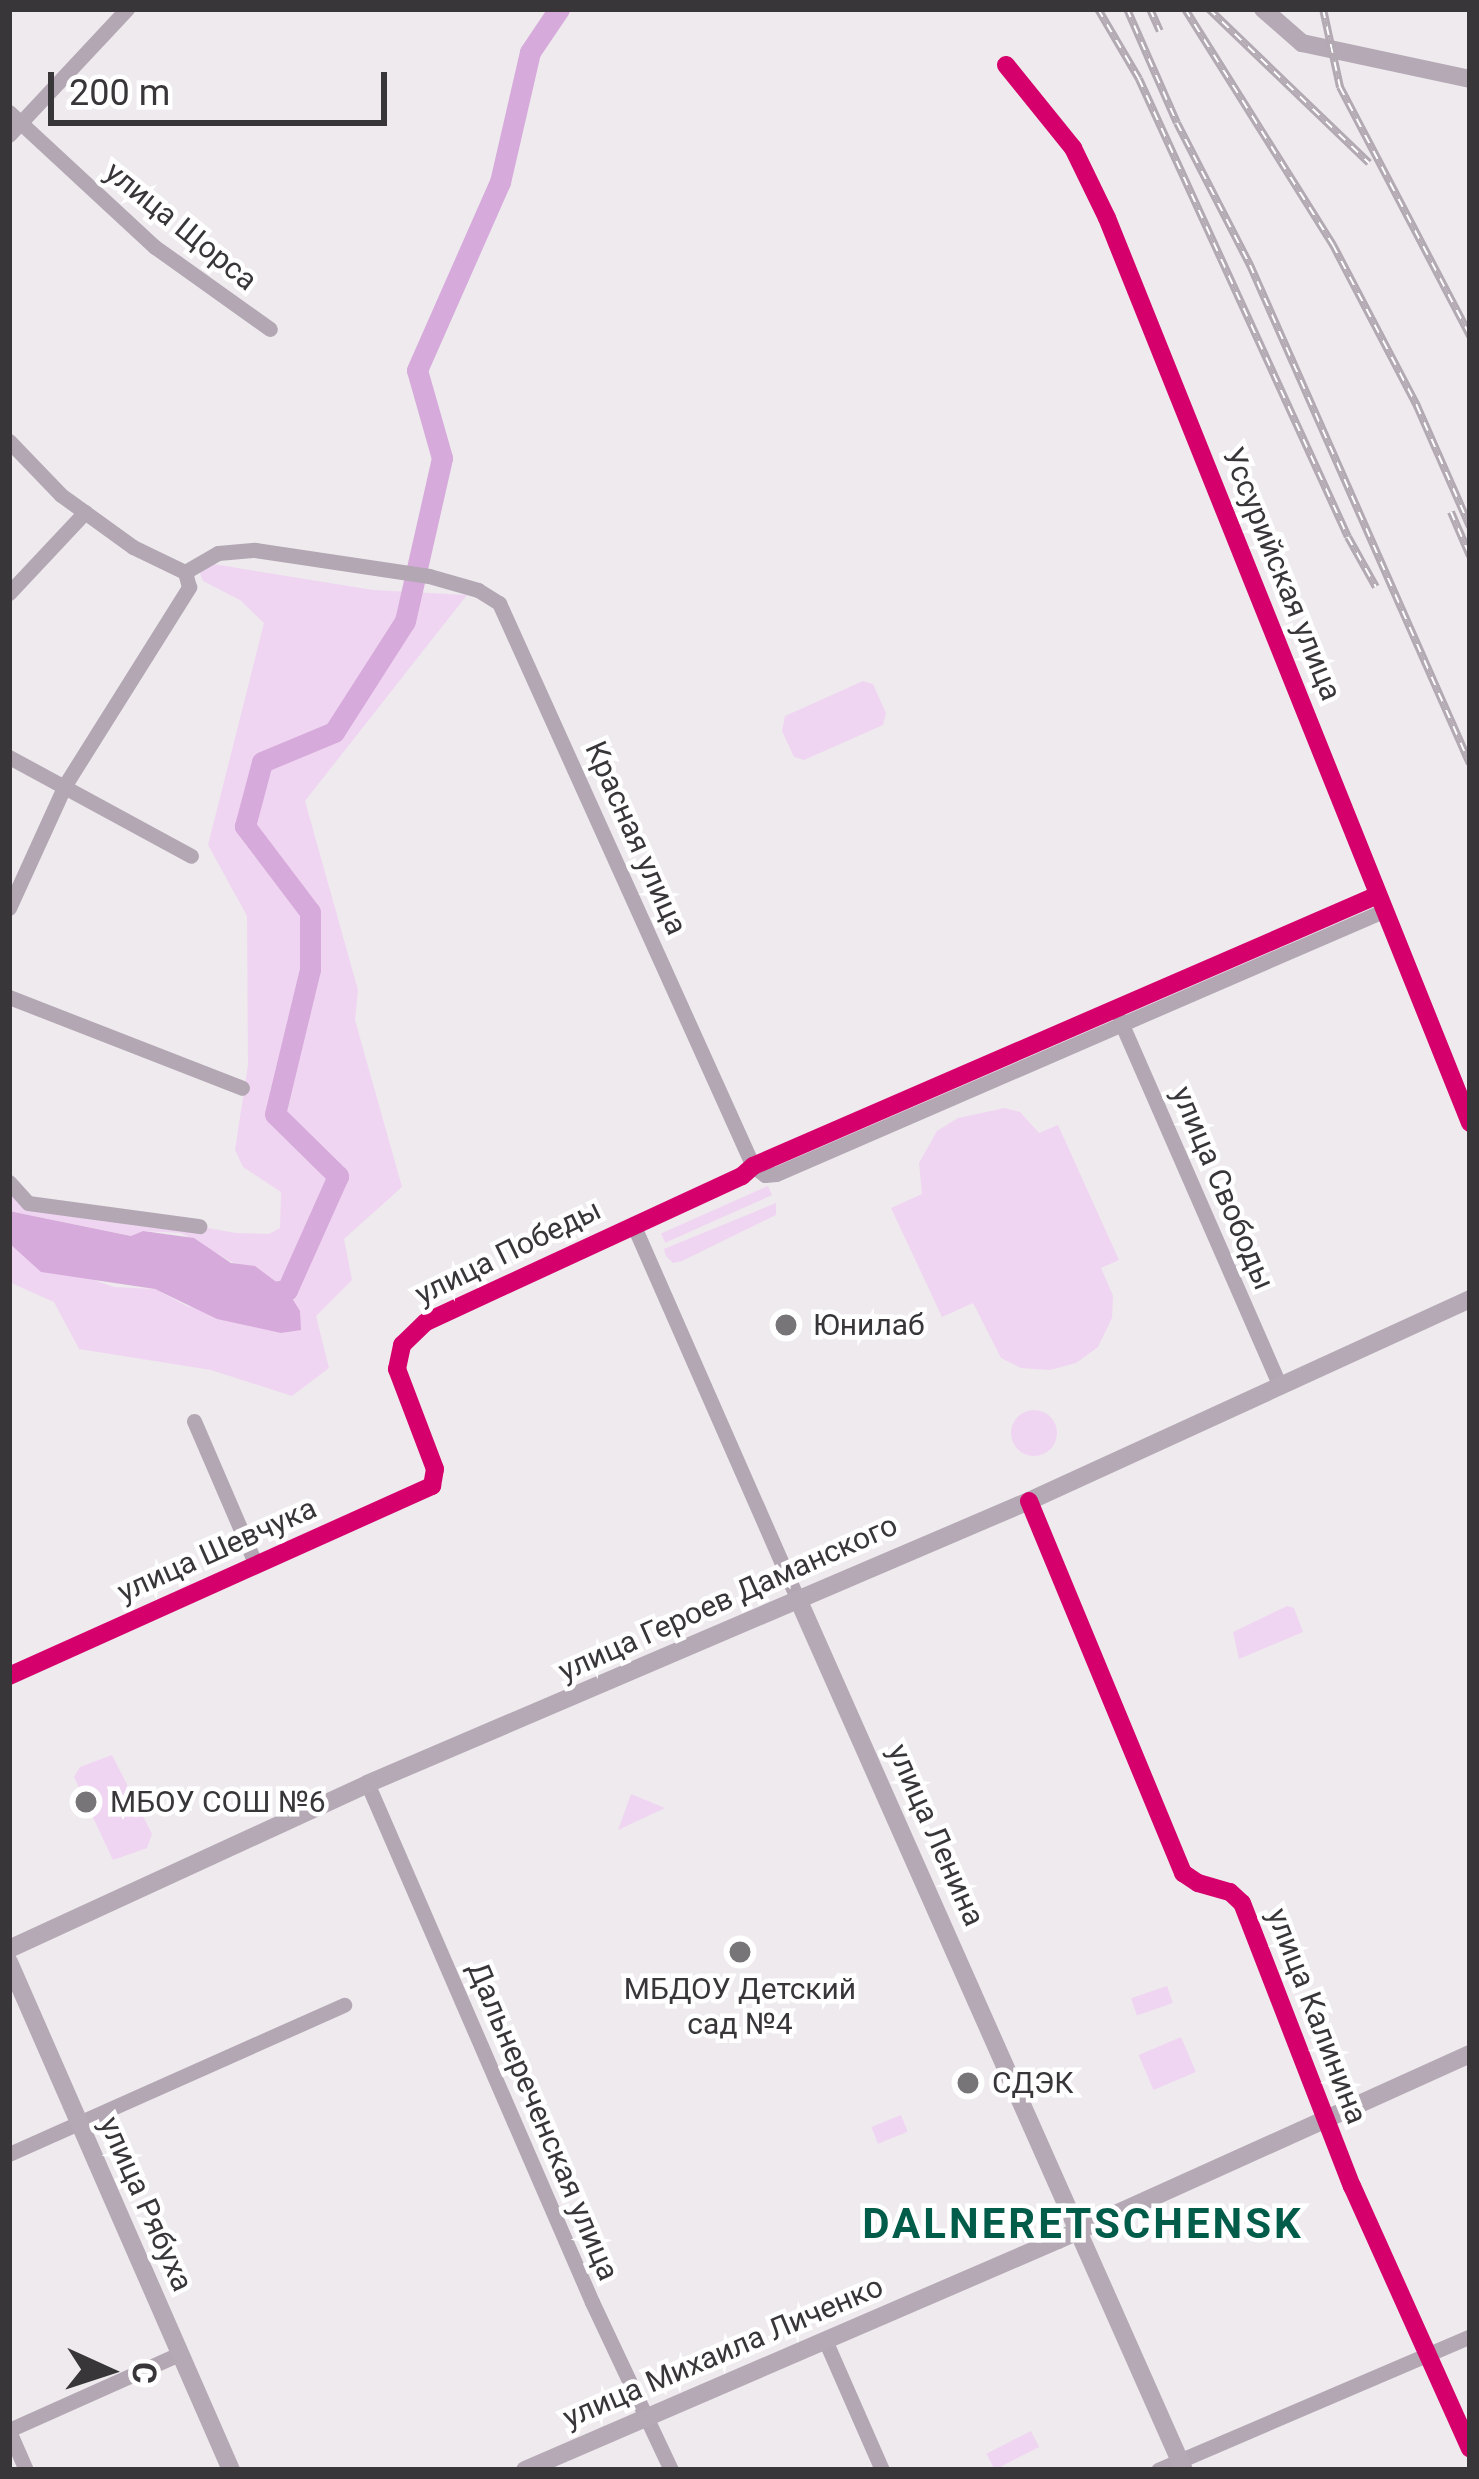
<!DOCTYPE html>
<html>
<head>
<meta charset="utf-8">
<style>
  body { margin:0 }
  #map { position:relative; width:1479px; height:2479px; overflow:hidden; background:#eeeaee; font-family:Roboto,sans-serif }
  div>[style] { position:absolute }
  .green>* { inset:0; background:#f0d5f2; transform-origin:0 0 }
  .round { border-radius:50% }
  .water>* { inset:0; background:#d6aada }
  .river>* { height:21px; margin:-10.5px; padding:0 10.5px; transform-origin:10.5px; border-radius:10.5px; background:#d6aada }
  .minor>* { height:15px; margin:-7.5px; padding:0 7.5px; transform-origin:7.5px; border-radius:7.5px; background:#b2a7b3 }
  .major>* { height:18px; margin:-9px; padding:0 9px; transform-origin:9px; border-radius:9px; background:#b4a9b4 }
  .rail>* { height:8px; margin-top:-4px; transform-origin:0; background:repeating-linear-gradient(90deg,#fff 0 9px,#b2a9b2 0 18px); box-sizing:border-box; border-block:3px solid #b2a9b2 }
  .cycleway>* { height:18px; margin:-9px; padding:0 9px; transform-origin:9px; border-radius:9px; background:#d6006c }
  .dots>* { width:33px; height:33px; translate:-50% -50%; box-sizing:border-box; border:6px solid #fff; border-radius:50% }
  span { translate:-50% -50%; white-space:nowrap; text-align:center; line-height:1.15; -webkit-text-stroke:9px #fff; paint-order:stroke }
  .street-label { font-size:30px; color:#383639 }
  .poi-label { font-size:30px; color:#383639 }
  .left { translate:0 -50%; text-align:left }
  .district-label { font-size:42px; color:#025c4a; font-weight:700; letter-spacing:3px }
  .frame { position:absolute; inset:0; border:12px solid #383639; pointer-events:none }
  .north { position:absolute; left:48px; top:2311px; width:120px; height:120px; -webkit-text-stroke:9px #fff; paint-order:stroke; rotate:93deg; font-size:33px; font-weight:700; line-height:48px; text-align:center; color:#383639 }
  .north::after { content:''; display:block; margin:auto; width:42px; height:54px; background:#383639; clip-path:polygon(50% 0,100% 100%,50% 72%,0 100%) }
  .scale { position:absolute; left:48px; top:72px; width:339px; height:54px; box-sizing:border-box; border:6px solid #383639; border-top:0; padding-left:15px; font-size:36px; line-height:42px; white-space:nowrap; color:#383639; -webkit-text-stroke:9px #fff; paint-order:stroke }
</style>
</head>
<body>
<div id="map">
  <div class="green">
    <div style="clip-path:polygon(207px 563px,373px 590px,467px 595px,305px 801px,358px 990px,355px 1020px,402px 1187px,344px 1239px,352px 1280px,316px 1316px,329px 1368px,292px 1396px,211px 1370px,79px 1349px,54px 1302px,9px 1282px,9px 1243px,27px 1257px,114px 1287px,155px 1289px,187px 1306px,281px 1333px,301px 1329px,237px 1265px,181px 1233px,143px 1231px,132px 1236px,9px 1211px,9px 1193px,236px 1233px,269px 1234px,280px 1228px,281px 1192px,243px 1167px,235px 1150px,248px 1065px,247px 916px,208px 845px,264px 623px,240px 600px,203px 581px,199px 571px)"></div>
    <div style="clip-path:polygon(863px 681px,873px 684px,886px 713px,883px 725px,804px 760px,794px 757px,782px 731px,785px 716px)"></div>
    <div style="clip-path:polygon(1005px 1108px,1020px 1112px,1039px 1133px,1058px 1125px,1119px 1260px,1101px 1268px,1113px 1296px,1112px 1318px,1098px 1347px,1076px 1363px,1050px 1370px,1021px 1368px,1001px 1358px,973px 1303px,942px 1317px,891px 1208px,922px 1194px,919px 1163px,937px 1131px,958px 1118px)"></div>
    <div style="left:768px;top:1186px;width:10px;height:117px;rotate:66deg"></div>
    <div style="clip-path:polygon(776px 1203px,776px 1215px,682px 1261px,673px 1263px,666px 1256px,664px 1249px)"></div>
    <div class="round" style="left:1011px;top:1410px;width:46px;height:46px"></div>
    <div style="clip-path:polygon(1287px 1606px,1294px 1608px,1303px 1632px,1239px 1659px,1233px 1632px)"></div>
    <div style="clip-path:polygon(112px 1755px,152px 1834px,147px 1848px,113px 1860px,74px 1777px,80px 1767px)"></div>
    <div style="clip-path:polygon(631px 1794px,665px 1808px,618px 1830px)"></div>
    <div style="left:1167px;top:1986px;width:18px;height:38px;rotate:71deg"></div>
    <div style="left:1181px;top:2037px;width:38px;height:46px;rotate:67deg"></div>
    <div style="left:901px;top:2115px;width:18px;height:32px;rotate:68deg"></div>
    <div style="left:1031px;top:2431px;width:18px;height:50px;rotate:63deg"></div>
  </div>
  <div class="water">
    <div style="clip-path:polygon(9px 1211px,131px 1236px,143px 1231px,194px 1238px,231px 1263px,255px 1266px,287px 1290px,300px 1311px,301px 1330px,281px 1333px,217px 1319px,155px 1289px,41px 1272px,9px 1243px)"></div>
  </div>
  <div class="river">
    <div style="left:264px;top:1293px;width:23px;rotate:-7deg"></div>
    <div style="left:287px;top:1290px;width:125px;rotate:-65.9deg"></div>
    <div style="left:338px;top:1176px;width:88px;rotate:-135.5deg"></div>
    <div style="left:275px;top:1114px;width:149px;rotate:-76.4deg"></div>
    <div style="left:310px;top:969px;width:57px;rotate:-90deg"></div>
    <div style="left:310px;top:912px;width:108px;rotate:-127.1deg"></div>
    <div style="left:245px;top:826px;width:66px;rotate:-75.1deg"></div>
    <div style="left:262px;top:762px;width:78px;rotate:-22.6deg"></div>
    <div style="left:334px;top:732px;width:132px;rotate:-57.4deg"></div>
    <div style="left:405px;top:621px;width:167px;rotate:-77.2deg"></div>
    <div style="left:442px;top:458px;width:91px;rotate:-105.9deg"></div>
    <div style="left:417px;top:370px;width:206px;rotate:-66.2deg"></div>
    <div style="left:500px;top:182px;width:133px;rotate:-77deg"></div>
    <div style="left:530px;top:52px;width:52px;rotate:-56deg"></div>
  </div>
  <div class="minor">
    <div style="left:1006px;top:65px;width:107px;rotate:51.1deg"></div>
    <div style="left:1073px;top:148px;width:78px;rotate:64.1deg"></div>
    <div style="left:1107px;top:218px;width:975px;rotate:68.14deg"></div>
    <div style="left:9px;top:112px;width:199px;rotate:42.8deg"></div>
    <div style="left:155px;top:247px;width:141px;rotate:35.5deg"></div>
    <div style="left:9px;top:135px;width:173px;rotate:-46.9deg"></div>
    <div style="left:9px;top:441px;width:75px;rotate:46.1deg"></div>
    <div style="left:61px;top:495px;width:89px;rotate:35.8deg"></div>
    <div style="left:133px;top:547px;width:58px;rotate:25.7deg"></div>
    <div style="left:185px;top:572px;width:38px;rotate:-30deg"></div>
    <div style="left:218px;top:553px;width:37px;rotate:-5deg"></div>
    <div style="left:255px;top:550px;width:176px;rotate:8.5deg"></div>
    <div style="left:429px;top:576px;width:51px;rotate:15.9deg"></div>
    <div style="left:478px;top:590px;width:25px;rotate:32deg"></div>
    <div style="left:499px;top:603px;width:618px;rotate:65.72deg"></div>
    <div style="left:9px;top:593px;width:111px;rotate:-46.8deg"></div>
    <div style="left:9px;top:757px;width:207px;rotate:28.5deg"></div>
    <div style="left:9px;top:908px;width:135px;rotate:-65.5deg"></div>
    <div style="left:65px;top:785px;width:234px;rotate:-57.9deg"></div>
    <div style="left:189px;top:587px;width:16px;rotate:-105deg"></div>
    <div style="left:9px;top:997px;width:250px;rotate:21.3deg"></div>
    <div style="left:1120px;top:1020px;width:399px;rotate:66.4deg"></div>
    <div style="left:753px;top:1166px;width:15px;rotate:37deg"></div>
    <div style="left:765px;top:1175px;width:11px;rotate:-5deg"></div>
    <div style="left:776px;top:1174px;width:662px;rotate:-23.43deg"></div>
    <div style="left:9px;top:1182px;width:28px;rotate:48deg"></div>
    <div style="left:28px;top:1203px;width:173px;rotate:7.7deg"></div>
    <div style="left:633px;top:1224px;width:410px;rotate:66.3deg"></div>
    <div style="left:194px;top:1421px;width:157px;rotate:66.7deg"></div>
    <div style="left:1029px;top:1501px;width:403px;rotate:67.5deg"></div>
    <div style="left:1183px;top:1873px;width:18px;rotate:34deg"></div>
    <div style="left:1198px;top:1883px;width:33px;rotate:16deg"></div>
    <div style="left:1230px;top:1892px;width:16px;rotate:43deg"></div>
    <div style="left:1242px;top:1903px;width:304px;rotate:68.8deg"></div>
    <div style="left:1352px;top:2186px;width:288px;rotate:65.8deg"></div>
    <div style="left:9px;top:1676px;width:464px;rotate:-24.2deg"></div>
    <div style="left:432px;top:1486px;width:17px;rotate:-80deg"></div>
    <div style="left:435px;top:1469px;width:107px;rotate:-110.8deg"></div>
    <div style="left:397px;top:1369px;width:25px;rotate:-78deg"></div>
    <div style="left:402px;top:1345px;width:33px;rotate:-44deg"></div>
    <div style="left:426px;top:1322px;width:348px;rotate:-24.8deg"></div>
    <div style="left:742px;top:1176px;width:15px;rotate:-42deg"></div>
    <div style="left:753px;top:1166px;width:681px;rotate:-23.44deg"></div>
    <div style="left:371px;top:1792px;width:556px;rotate:66.57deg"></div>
    <div style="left:592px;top:2302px;width:186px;rotate:64.8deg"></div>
    <div style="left:9px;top:2154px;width:367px;rotate:-24deg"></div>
    <div style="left:825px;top:2340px;width:142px;rotate:66.3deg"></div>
    <div style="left:9px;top:2430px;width:186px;rotate:-24.1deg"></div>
    <div style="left:9px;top:2431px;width:43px;rotate:66.4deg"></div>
    <div style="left:1158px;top:2470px;width:340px;rotate:-23.2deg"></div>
  </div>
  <div class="major">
    <div style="left:1263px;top:9px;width:52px;rotate:41.1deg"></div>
    <div style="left:1302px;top:43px;width:172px;rotate:12.1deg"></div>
    <div style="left:798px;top:1599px;width:953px;rotate:66.1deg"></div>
    <div style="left:9px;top:1949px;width:394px;rotate:-24.7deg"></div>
    <div style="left:367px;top:1784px;width:720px;rotate:-23.15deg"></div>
    <div style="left:1029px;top:1501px;width:485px;rotate:-24.6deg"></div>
    <div style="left:9px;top:1962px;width:554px;rotate:66.39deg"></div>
    <div style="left:525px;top:2470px;width:581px;rotate:-23.34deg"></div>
    <div style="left:1058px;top:2240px;width:452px;rotate:-24.3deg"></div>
  </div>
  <div class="rail">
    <div style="left:1098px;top:9px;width:81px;rotate:59.6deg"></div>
    <div style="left:1139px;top:79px;width:503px;rotate:65.47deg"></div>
    <div style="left:1348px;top:537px;width:57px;rotate:60.8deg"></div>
    <div style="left:1127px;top:9px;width:124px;rotate:66.3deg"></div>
    <div style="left:1177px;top:123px;width:160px;rotate:62.8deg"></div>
    <div style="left:1250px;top:265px;width:545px;rotate:66.21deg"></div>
    <div style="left:1150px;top:9px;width:24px;rotate:66deg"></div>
    <div style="left:1185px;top:9px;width:279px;rotate:57.9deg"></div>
    <div style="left:1333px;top:245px;width:182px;rotate:62.4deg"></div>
    <div style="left:1417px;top:406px;width:132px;rotate:66.3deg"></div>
    <div style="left:1209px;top:9px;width:222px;rotate:43.9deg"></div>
    <div style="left:1323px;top:9px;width:80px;rotate:77.7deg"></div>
    <div style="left:1340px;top:87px;width:281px;rotate:62.4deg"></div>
    <div style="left:1451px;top:512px;width:48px;rotate:66.6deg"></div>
  </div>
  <div class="cycleway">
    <div style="left:1006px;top:65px;width:107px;rotate:51.1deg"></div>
    <div style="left:1073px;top:148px;width:78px;rotate:64.1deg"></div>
    <div style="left:1107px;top:218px;width:975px;rotate:68.14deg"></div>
    <div style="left:1029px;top:1501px;width:403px;rotate:67.5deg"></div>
    <div style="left:1183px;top:1873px;width:18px;rotate:34deg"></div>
    <div style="left:1198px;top:1883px;width:33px;rotate:16deg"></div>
    <div style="left:1230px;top:1892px;width:16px;rotate:43deg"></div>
    <div style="left:1242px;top:1903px;width:304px;rotate:68.8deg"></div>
    <div style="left:1352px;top:2186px;width:288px;rotate:65.8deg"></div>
    <div style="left:9px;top:1676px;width:464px;rotate:-24.2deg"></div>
    <div style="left:432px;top:1486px;width:17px;rotate:-80deg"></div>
    <div style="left:435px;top:1469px;width:107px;rotate:-110.8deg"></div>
    <div style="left:397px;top:1369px;width:25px;rotate:-78deg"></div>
    <div style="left:402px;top:1345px;width:33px;rotate:-44deg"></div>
    <div style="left:426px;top:1322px;width:348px;rotate:-24.8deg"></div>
    <div style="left:742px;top:1176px;width:15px;rotate:-42deg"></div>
    <div style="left:753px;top:1166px;width:681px;rotate:-23.44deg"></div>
  </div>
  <div class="dots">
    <div style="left:786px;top:1325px;background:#787578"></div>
    <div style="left:86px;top:1802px;background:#787578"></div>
    <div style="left:740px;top:1952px;background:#787578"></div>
    <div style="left:968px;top:2083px;background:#787578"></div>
  </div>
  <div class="street-label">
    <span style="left:181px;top:226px;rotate:39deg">улица Щорса</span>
    <span style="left:1282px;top:574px;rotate:68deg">Уссурийская улица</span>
    <span style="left:636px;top:838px;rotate:66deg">Красная улица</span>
    <span style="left:1223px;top:1188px;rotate:67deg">улица Свободы</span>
    <span style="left:508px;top:1252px;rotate:-26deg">улица Победы</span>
    <span style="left:217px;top:1550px;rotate:-24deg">улица Шевчука</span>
    <span style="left:728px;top:1598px;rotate:-24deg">улица Героев Даманского</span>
    <span style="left:936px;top:1835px;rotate:66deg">улица Ленина</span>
    <span style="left:1317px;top:2016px;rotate:69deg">улица Калинина</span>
    <span style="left:543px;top:2121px;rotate:67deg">Дальнереченская улица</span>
    <span style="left:146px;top:2204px;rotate:66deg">улица Рябуха</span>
    <span style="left:723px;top:2352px;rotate:-23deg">улица Михаила Личенко</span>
  </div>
  <div class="poi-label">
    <span class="left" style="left:813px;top:1325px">Юнилаб</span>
    <span class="left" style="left:110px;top:1802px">МБОУ СОШ №6</span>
    <span style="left:740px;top:2006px">МБДОУ Детский<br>сад №4</span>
    <span class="left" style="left:992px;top:2083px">СДЭК</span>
  </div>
  <div class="district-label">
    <span style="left:1083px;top:2224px">DALNERETSCHENSK</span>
  </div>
  <div class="frame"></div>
  <div class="north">С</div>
  <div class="scale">200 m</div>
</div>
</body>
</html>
